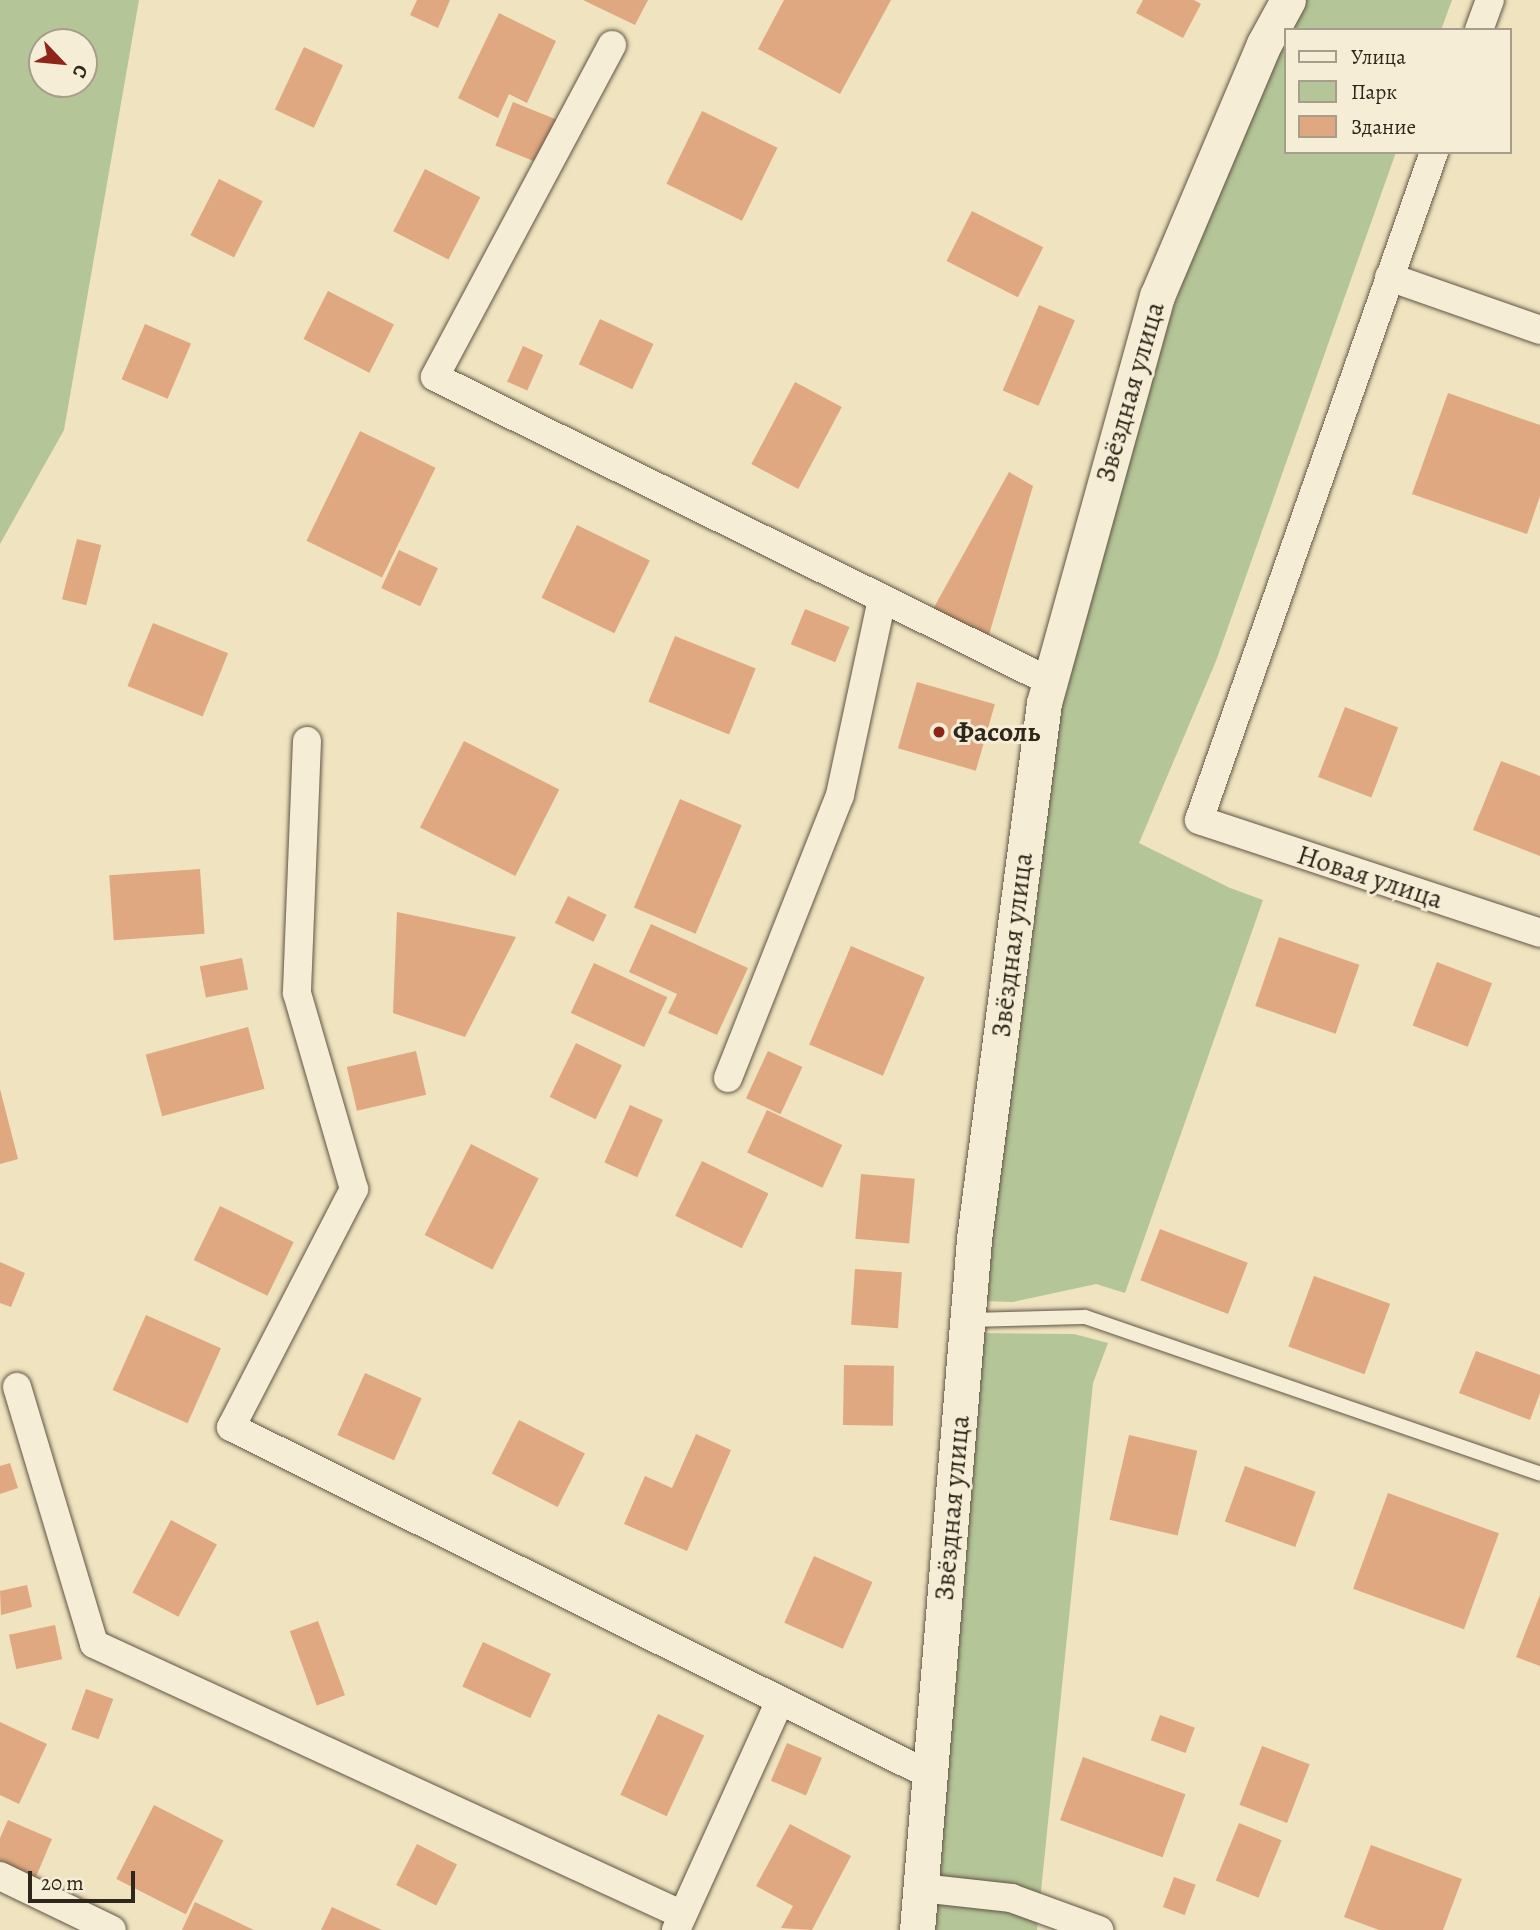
<!DOCTYPE html>
<html>
<head>
<meta charset="utf-8">
<style>
  body { margin:0 }
  #map { position:relative; width:1540px; height:1930px; overflow:hidden; background:#f0e3bf; font-family:Alegreya,serif }
  div>[style] { position:absolute }
  .green>* { inset:0; background:#b4c597 }
  .building>* { inset:0; background:#e0a880; transform-origin:0 0 }
  .roads { filter:drop-shadow(0 0 2px #605645) drop-shadow(0 0 2px #605645) }
  .service>* { height:14px; margin:-7px; padding:0 7px; transform-origin:7px; border-radius:7px; background:#f5edd5 }
  .minor>* { height:28px; margin:-14px; padding:0 14px; transform-origin:14px; border-radius:14px; background:#f5edd5 }
  .tertiary>* { height:35px; margin:-17.5px; padding:0 17.5px; transform-origin:17.5px; border-radius:17.5px; background:#f5edd5 }
  .dots>* { width:19px; height:19px; translate:-50% -50%; box-sizing:border-box; border:4px solid #f5edd5; border-radius:50% }
  span { translate:-50% -50%; white-space:nowrap; text-align:center; line-height:1.15; -webkit-text-stroke:6px #f5edd5; paint-order:stroke }
  .street-label { font-size:28px; color:#30271c }
  .poi-label { font-size:28px; color:#30271c; font-weight:700 }
  .left { translate:0 -50%; text-align:left }
  .legend { position:absolute; left:1284px; top:28px; width:228px; height:126px; box-sizing:border-box; background:#f5edd5; border:2px solid #a69e8b; margin:0; padding:9px 12px; list-style:none; font-size:21px; color:#30271c }
  .legend li { display:flex; align-items:center; gap:14px; height:35px }
  .legend b { width:35px; border:2px solid #a69e8b }
  .north { position:absolute; left:28px; top:28px; width:70px; height:70px; box-sizing:border-box; background:#f5edd5; border:2px solid #a69e8b; border-radius:50%; rotate:116deg; font-size:19px; font-weight:700; line-height:28px; text-align:center; color:#30271c }
  .north::after { content:''; display:block; margin:auto; width:24px; height:32px; background:#8f2418; clip-path:polygon(50% 0,100% 100%,50% 72%,0 100%) }
  .scale { position:absolute; left:28px; top:1871px; width:107px; height:32px; box-sizing:border-box; border:4px solid #30271c; border-top:0; padding-left:9px; font-size:21px; line-height:24px; white-space:nowrap; color:#30271c; -webkit-text-stroke:5px #f5edd5; paint-order:stroke }
</style>
</head>
<body>
<div id="map">
  <div class="green">
    <div style="clip-path:polygon(evenodd,0 0,139px 0,64px 430px,0 544px,0 0,42px 42px,84px 42px,84px 84px,42px 84px,42px 42px)"></div>
    <div style="clip-path:polygon(1306px 0,1452px 0,1441px 30px,1290px 30px)"></div>
    <div style="clip-path:polygon(1286px 37px,1286px 152px,1396px 152px,1216px 661px,1139px 843px,1230px 888px,1263px 900px,1125px 1293px,1096px 1284px,1013px 1302px,982px 1301px,1060px 709px,1151px 373px,1217px 182px)"></div>
    <div style="clip-path:polygon(976px 1333px,1074px 1334px,1108px 1343px,1093px 1383px,1037px 1930px,932px 1930px)"></div>
  </div>
  <div class="building">
    <div style="clip-path:polygon(417px 0,450px 0,438px 28px,410px 15px)"></div>
    <div style="clip-path:polygon(583px 0,648px 0,635px 25px)"></div>
    <div style="clip-path:polygon(784px 0,891px 0,840px 94px,758px 49px)"></div>
    <div style="clip-path:polygon(1143px 0,1194px 0,1201px 4px,1183px 38px,1136px 13px)"></div>
    <div style="clip-path:polygon(499px 13px,556px 41px,527px 103px,509px 94px,498px 118px,458px 98px)"></div>
    <div style="left:304px;top:47px;width:43px;height:69px;rotate:25deg"></div>
    <div style="left:513px;top:102px;width:48px;height:47px;rotate:22deg"></div>
    <div style="left:702px;top:111px;width:84px;height:81px;rotate:26deg"></div>
    <div style="left:425px;top:169px;width:62px;height:70px;rotate:27deg"></div>
    <div style="left:219px;top:179px;width:49px;height:63px;rotate:27deg"></div>
    <div style="left:972px;top:211px;width:80px;height:56px;rotate:27deg"></div>
    <div style="left:328px;top:291px;width:74px;height:54px;rotate:27deg"></div>
    <div style="left:1039px;top:305px;width:39px;height:93px;rotate:23deg"></div>
    <div style="left:600px;top:319px;width:59px;height:50px;rotate:25deg"></div>
    <div style="left:145px;top:324px;width:50px;height:60px;rotate:23deg"></div>
    <div style="left:523px;top:346px;width:22px;height:39px;rotate:24deg"></div>
    <div style="left:795px;top:382px;width:53px;height:93px;rotate:28deg"></div>
    <div style="clip-path:polygon(1448px 393px,1540px 425px,1540px 496px,1527px 534px,1412px 494px)"></div>
    <div style="left:360px;top:431px;width:84px;height:122px;rotate:26deg"></div>
    <div style="clip-path:polygon(1009px 472px,1033px 486px,988px 638px,932px 611px)"></div>
    <div style="left:577px;top:525px;width:81px;height:81px;rotate:26deg"></div>
    <div style="left:77px;top:539px;width:25px;height:62px;rotate:14deg"></div>
    <div style="left:399px;top:550px;width:43px;height:42px;rotate:25deg"></div>
    <div style="left:805px;top:609px;width:48px;height:38px;rotate:22deg"></div>
    <div style="left:153px;top:623px;width:81px;height:68px;rotate:22deg"></div>
    <div style="left:675px;top:636px;width:87px;height:71px;rotate:22deg"></div>
    <div style="left:917px;top:682px;width:81px;height:69px;rotate:16deg"></div>
    <div style="left:1345px;top:707px;width:57px;height:75px;rotate:21deg"></div>
    <div style="left:464px;top:741px;width:107px;height:97px;rotate:27deg"></div>
    <div style="clip-path:polygon(1501px 761px,1540px 776px,1540px 856px,1473px 830px)"></div>
    <div style="left:680px;top:799px;width:67px;height:118px;rotate:23deg"></div>
    <div style="left:200px;top:869px;width:65px;height:91px;rotate:86deg"></div>
    <div style="left:568px;top:896px;width:43px;height:30px;rotate:26deg"></div>
    <div style="clip-path:polygon(397px 912px,516px 937px,465px 1037px,393px 1013px)"></div>
    <div style="clip-path:polygon(651px 924px,748px 968px,717px 1035px,668px 1013px,677px 994px,629px 972px)"></div>
    <div style="left:1279px;top:937px;width:85px;height:73px;rotate:19deg"></div>
    <div style="left:851px;top:946px;width:80px;height:107px;rotate:23deg"></div>
    <div style="left:242px;top:958px;width:32px;height:43px;rotate:79deg"></div>
    <div style="left:1437px;top:962px;width:59px;height:68px;rotate:21deg"></div>
    <div style="left:594px;top:963px;width:81px;height:55px;rotate:25deg"></div>
    <div style="left:248px;top:1027px;width:64px;height:106px;rotate:75deg"></div>
    <div style="left:576px;top:1043px;width:51px;height:60px;rotate:26deg"></div>
    <div style="left:416px;top:1051px;width:45px;height:71px;rotate:77deg"></div>
    <div style="left:768px;top:1051px;width:38px;height:52px;rotate:25deg"></div>
    <div style="clip-path:polygon(0 1089px,18px 1159px,0 1164px)"></div>
    <div style="left:630px;top:1105px;width:36px;height:63px;rotate:24deg"></div>
    <div style="left:767px;top:1110px;width:83px;height:47px;rotate:25deg"></div>
    <div style="left:471px;top:1144px;width:76px;height:102px;rotate:27deg"></div>
    <div style="left:702px;top:1161px;width:74px;height:61px;rotate:26deg"></div>
    <div style="left:861px;top:1174px;width:54px;height:65px;rotate:5deg"></div>
    <div style="left:220px;top:1206px;width:82px;height:60px;rotate:26deg"></div>
    <div style="left:1160px;top:1229px;width:94px;height:55px;rotate:21deg"></div>
    <div style="clip-path:polygon(0 1262px,25px 1273px,11px 1307px,0 1303px)"></div>
    <div style="left:855px;top:1269px;width:47px;height:56px;rotate:4deg"></div>
    <div style="left:1314px;top:1276px;width:81px;height:75px;rotate:20deg"></div>
    <div style="left:146px;top:1315px;width:82px;height:82px;rotate:24deg"></div>
    <div style="clip-path:polygon(1476px 1351px,1540px 1375px,1540px 1393px,1530px 1420px,1459px 1393px)"></div>
    <div style="left:844px;top:1365px;width:50px;height:60px;rotate:1deg"></div>
    <div style="left:365px;top:1373px;width:62px;height:68px;rotate:24deg"></div>
    <div style="left:519px;top:1420px;width:74px;height:60px;rotate:27deg"></div>
    <div style="clip-path:polygon(696px 1434px,731px 1450px,687px 1551px,624px 1524px,645px 1476px,672px 1488px)"></div>
    <div style="left:1129px;top:1435px;width:70px;height:87px;rotate:13deg"></div>
    <div style="clip-path:polygon(10px 1463px,18px 1488px,0 1494px,0 1466px)"></div>
    <div style="left:1245px;top:1466px;width:75px;height:59px;rotate:20deg"></div>
    <div style="left:1388px;top:1493px;width:118px;height:102px;rotate:20deg"></div>
    <div style="left:171px;top:1520px;width:52px;height:82px;rotate:28deg"></div>
    <div style="left:814px;top:1556px;width:64px;height:73px;rotate:24deg"></div>
    <div style="clip-path:polygon(27px 1585px,32px 1607px,1px 1615px,0 1591px)"></div>
    <div style="clip-path:polygon(1540px 1595px,1540px 1666px,1516px 1657px)"></div>
    <div style="left:318px;top:1621px;width:79px;height:30px;rotate:70deg"></div>
    <div style="left:55px;top:1625px;width:35px;height:47px;rotate:78deg"></div>
    <div style="left:483px;top:1642px;width:75px;height:49px;rotate:25deg"></div>
    <div style="left:86px;top:1689px;width:29px;height:43px;rotate:20deg"></div>
    <div style="left:658px;top:1714px;width:51px;height:89px;rotate:25deg"></div>
    <div style="left:1160px;top:1715px;width:37px;height:27px;rotate:20deg"></div>
    <div style="clip-path:polygon(0 1722px,47px 1744px,19px 1804px,0 1795px)"></div>
    <div style="left:787px;top:1743px;width:38px;height:41px;rotate:23deg"></div>
    <div style="left:1262px;top:1746px;width:51px;height:63px;rotate:21deg"></div>
    <div style="left:1083px;top:1757px;width:109px;height:67px;rotate:20deg"></div>
    <div style="left:154px;top:1805px;width:78px;height:83px;rotate:27deg"></div>
    <div style="clip-path:polygon(8px 1820px,52px 1839px,35px 1879px,0 1864px,0 1838px)"></div>
    <div style="left:1239px;top:1823px;width:46px;height:62px;rotate:22deg"></div>
    <div style="clip-path:polygon(790px 1824px,851px 1856px,812px 1930px,781px 1928px,793px 1906px,756px 1886px)"></div>
    <div style="left:417px;top:1844px;width:45px;height:46px;rotate:27deg"></div>
    <div style="clip-path:polygon(1371px 1845px,1462px 1879px,1443px 1930px,1379px 1930px,1344px 1917px)"></div>
    <div style="left:1174px;top:1877px;width:23px;height:32px;rotate:20deg"></div>
    <div style="clip-path:polygon(195px 1902px,254px 1930px,182px 1930px)"></div>
    <div style="clip-path:polygon(332px 1907px,382px 1930px,321px 1930px)"></div>
  </div>
  <div class="roads">
    <div class="service">
      <div style="left:968px;top:1320px;width:117px;rotate:-1.5deg"></div>
      <div style="left:1085px;top:1317px;width:481px;rotate:19deg"></div>
    </div>
    <div class="minor">
      <div style="left:1479px;top:30px;width:32px;rotate:-70deg"></div>
      <div style="left:612px;top:45px;width:376px;rotate:118.1deg"></div>
      <div style="left:435px;top:377px;width:685px;rotate:26.34deg"></div>
      <div style="left:1434px;top:152px;width:708px;rotate:109.38deg"></div>
      <div style="left:1199px;top:820px;width:359px;rotate:18.3deg"></div>
      <div style="left:1389px;top:277px;width:160px;rotate:19.3deg"></div>
      <div style="left:307px;top:741px;width:252px;rotate:92.3deg"></div>
      <div style="left:297px;top:993px;width:204px;rotate:73.8deg"></div>
      <div style="left:354px;top:1189px;width:268px;rotate:117.3deg"></div>
      <div style="left:231px;top:1427px;width:781px;rotate:26.47deg"></div>
      <div style="left:728px;top:1078px;width:304px;rotate:-68.4deg"></div>
      <div style="left:840px;top:795px;width:200px;rotate:-77.9deg"></div>
      <div style="left:17px;top:1387px;width:268px;rotate:73.3deg"></div>
      <div style="left:94px;top:1644px;width:648px;rotate:24.71deg"></div>
      <div style="left:0;top:1876px;width:124px;rotate:25.7deg"></div>
      <div style="left:921px;top:1888px;width:91px;rotate:6.3deg"></div>
      <div style="left:1011px;top:1898px;width:94px;rotate:20deg"></div>
      <div style="left:676px;top:1930px;width:252px;rotate:-65.6deg"></div>
    </div>
    <div class="tertiary">
      <div style="left:917px;top:1930px;width:693px;rotate:-85.28deg"></div>
      <div style="left:974px;top:1239px;width:541px;rotate:-82.56deg"></div>
      <div style="left:1044px;top:703px;width:422px;rotate:-74.5deg"></div>
      <div style="left:1157px;top:296px;width:274px;rotate:-67deg"></div>
      <div style="left:1264px;top:44px;width:50px;rotate:-61.4deg"></div>
    </div>
  </div>
  <div class="dots">
    <div style="left:939px;top:732px;background:#8f2418"></div>
  </div>
  <div class="street-label">
    <span style="left:1130px;top:392px;rotate:-74deg">Звёздная улица</span>
    <span style="left:1370px;top:877px;rotate:18deg">Новая улица</span>
    <span style="left:1012px;top:945px;rotate:-83deg">Звёздная улица</span>
    <span style="left:952px;top:1508px;rotate:-85deg">Звёздная улица</span>
  </div>
  <div class="poi-label">
    <span class="left" style="left:953px;top:732px">Фасоль</span>
  </div>
  <ul class="legend">
  <li><b style="height:9px;background:#f5edd5"></b>Улица</li>
  <li><b style="height:19px;background:#b4c597"></b>Парк</li>
  <li><b style="height:19px;background:#e0a880"></b>Здание</li>
  </ul>
  <div class="north">С</div>
  <div class="scale">20 m</div>
</div>
</body>
</html>
